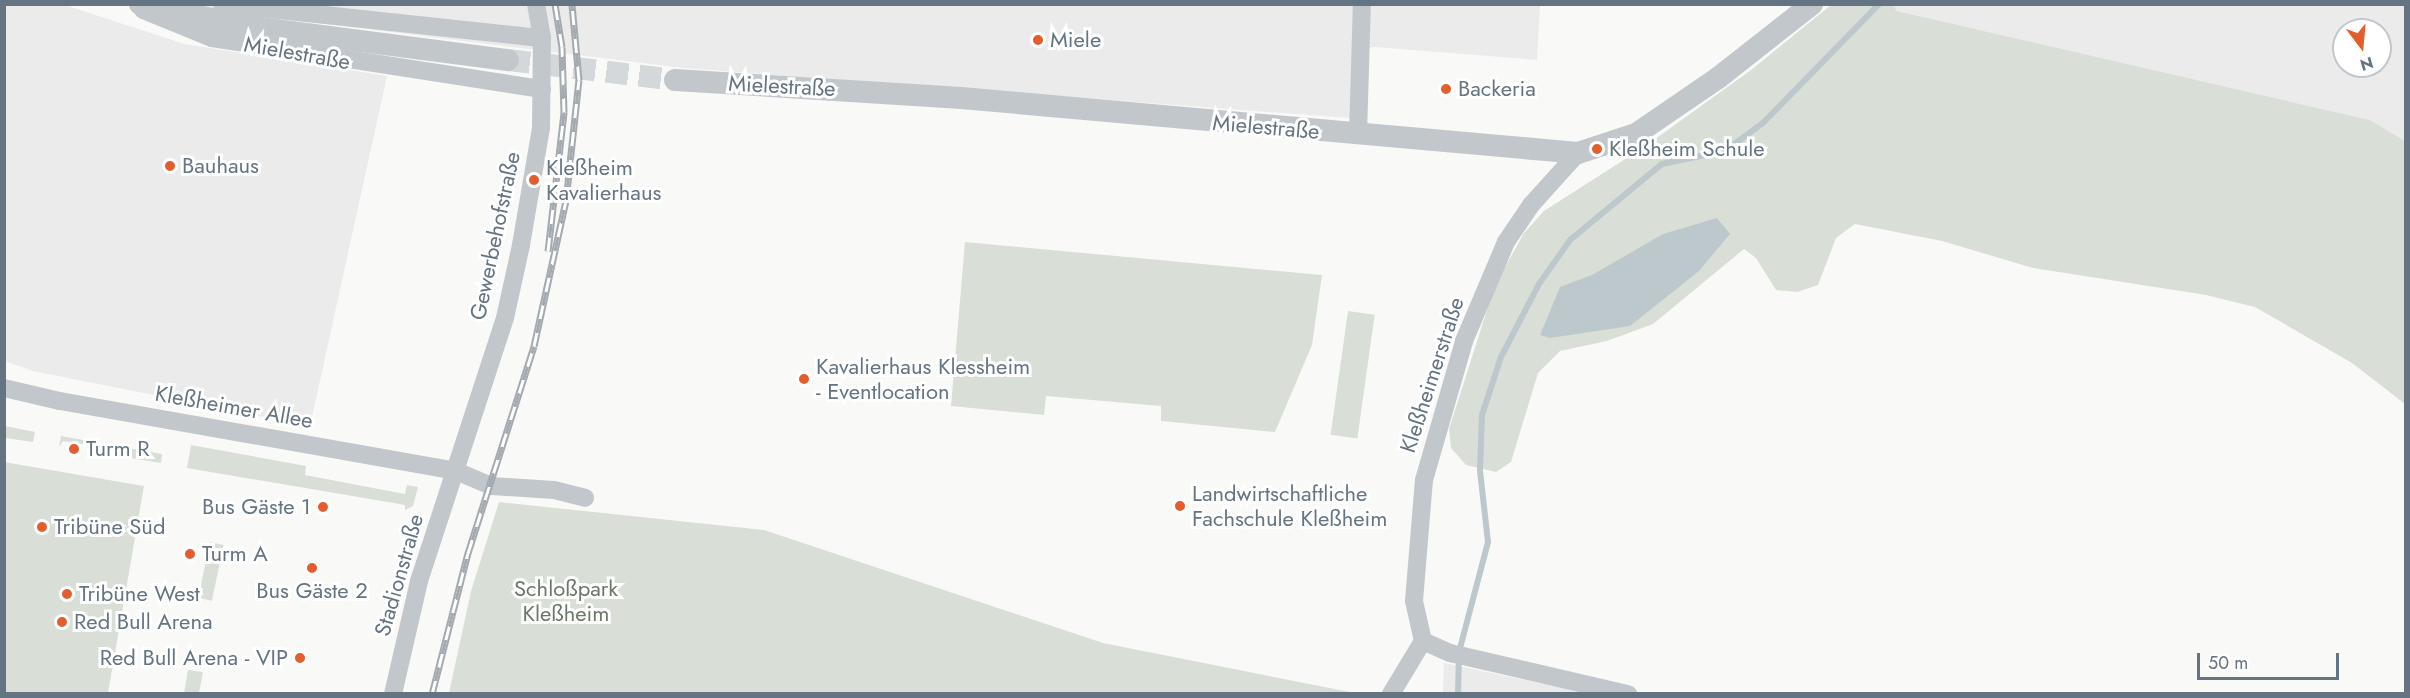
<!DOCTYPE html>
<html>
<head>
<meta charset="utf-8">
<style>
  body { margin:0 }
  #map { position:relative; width:2410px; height:698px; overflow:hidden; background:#f9faf7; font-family:Jost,sans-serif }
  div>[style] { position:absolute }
  .built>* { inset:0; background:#eaebea }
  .green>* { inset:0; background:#d9dfd6; transform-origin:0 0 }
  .water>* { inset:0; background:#bdc8cd }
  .stream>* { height:6px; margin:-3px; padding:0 3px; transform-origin:3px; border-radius:3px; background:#bdc8cd }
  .tertiary-tunnel>* { height:22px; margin-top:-11px; transform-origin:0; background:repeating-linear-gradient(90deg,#d4d8da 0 22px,transparent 0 33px) }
  .minor>* { height:18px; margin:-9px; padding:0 9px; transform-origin:9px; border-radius:9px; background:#c2c7cb }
  .tertiary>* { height:22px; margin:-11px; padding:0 11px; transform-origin:11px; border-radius:11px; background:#c2c7cb }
  .rail>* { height:7px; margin-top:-3.5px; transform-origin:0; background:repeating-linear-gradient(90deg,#fff 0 14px,#a3aab0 0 28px); box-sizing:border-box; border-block:2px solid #a3aab0 }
  .dots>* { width:16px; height:16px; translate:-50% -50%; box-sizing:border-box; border:3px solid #fff; border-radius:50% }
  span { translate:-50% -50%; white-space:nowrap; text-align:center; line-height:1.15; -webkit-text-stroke:6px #fff; paint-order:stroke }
  .poi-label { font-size:22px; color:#647482 }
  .left { translate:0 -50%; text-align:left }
  .right { translate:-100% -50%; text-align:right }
  .street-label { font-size:22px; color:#647482 }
  .park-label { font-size:22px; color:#677a63 }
  .frame { position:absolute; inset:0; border:6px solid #647482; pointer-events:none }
  .north { position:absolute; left:2332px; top:18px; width:60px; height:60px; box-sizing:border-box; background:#fff; border:2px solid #c1c7cd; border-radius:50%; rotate:164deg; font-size:16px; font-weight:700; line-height:24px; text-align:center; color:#647482 }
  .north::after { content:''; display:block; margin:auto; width:21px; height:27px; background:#e45d2d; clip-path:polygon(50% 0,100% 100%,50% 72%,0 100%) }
  .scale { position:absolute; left:2197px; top:653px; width:142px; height:27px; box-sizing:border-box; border:3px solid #647482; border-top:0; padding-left:8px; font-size:18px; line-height:21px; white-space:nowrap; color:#647482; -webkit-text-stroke:4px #fff; paint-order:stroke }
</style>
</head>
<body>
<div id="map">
  <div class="built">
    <div style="clip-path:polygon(62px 4px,184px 44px,387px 76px,310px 426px,33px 371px,5px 361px,5px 5px)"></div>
    <div style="clip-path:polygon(172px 5px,1540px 5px,1537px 60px,1375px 47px,1356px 49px,1350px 118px,683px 68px)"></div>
    <div style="clip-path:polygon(evenodd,1893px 5px,2405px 5px,2405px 141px,2370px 120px,1897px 11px,1893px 5px,2344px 30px,2380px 30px,2380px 66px,2344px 66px,2344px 30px)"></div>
    <div style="clip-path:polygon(1444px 663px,1587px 693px,1443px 694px)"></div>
  </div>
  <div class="green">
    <div style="clip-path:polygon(1831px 5px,1893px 5px,1897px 11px,2370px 120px,2405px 141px,2405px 404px,2352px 363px,2255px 307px,2206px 295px,2033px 268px,1942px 241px,1855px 224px,1836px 238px,1818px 285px,1797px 292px,1776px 290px,1756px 258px,1744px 249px,1653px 324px,1607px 341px,1560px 351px,1538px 373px,1511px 462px,1496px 472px,1466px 465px,1451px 448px,1449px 429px,1495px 285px,1524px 233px,1544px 211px,1644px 147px,1751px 70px)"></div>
    <div style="clip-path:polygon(965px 242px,1322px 275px,1312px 345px,1275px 432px,1161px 421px,1161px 406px,1046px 396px,1044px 415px,951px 406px)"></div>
    <div style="left:1348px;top:311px;width:27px;height:125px;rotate:8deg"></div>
    <div style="clip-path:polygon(5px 426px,35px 432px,33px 442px,5px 438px)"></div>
    <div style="clip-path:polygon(61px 436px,162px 454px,161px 463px,87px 451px,88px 445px,63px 441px,59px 447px)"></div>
    <div style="clip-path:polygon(191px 445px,306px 466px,305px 475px,405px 494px,407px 485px,418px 487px,413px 506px,405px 510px,405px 505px,187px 468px)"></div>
    <div style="clip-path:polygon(4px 462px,144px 486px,108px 693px,5px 693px)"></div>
    <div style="clip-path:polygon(499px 502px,764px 530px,1103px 643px,1355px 693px,449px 693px,471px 591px)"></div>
    <div style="left:210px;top:542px;width:14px;height:57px;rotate:12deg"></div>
    <div style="clip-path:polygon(188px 670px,203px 672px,199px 693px,184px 693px)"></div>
  </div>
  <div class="water">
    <div style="clip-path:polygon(1717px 218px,1730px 234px,1699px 271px,1630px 326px,1550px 338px,1540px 335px,1560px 287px,1592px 275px,1663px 234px)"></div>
  </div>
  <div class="stream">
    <div style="left:1458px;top:694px;width:42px;rotate:-88.6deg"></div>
    <div style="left:1459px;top:652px;width:114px;rotate:-75.2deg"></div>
    <div style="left:1488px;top:542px;width:71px;rotate:-96.4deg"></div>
    <div style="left:1480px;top:471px;width:56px;rotate:-88deg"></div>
    <div style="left:1482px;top:415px;width:61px;rotate:-71.9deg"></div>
    <div style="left:1501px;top:357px;width:82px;rotate:-62.5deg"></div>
    <div style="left:1539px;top:284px;width:54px;rotate:-54.8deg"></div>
    <div style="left:1570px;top:240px;width:119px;rotate:-39.6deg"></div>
    <div style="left:1662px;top:164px;width:64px;rotate:-11.7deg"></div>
    <div style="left:1725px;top:151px;width:49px;rotate:-36.6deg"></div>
    <div style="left:1764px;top:122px;width:165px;rotate:-45.7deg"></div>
  </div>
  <div class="tertiary-tunnel">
    <div style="left:508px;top:60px;width:168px;rotate:6.8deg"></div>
  </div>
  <div class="minor">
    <div style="left:222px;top:4px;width:322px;rotate:6.1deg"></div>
    <div style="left:143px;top:10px;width:74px;rotate:22.1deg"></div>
    <div style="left:212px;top:38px;width:334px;rotate:8.8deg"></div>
    <div style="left:1358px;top:135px;width:131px;rotate:-88.3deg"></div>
    <div style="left:4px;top:388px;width:57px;rotate:13.1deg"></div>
    <div style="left:60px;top:401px;width:402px;rotate:10deg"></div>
    <div style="left:456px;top:471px;width:39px;rotate:23deg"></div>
    <div style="left:492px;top:486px;width:62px;rotate:3.7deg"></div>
    <div style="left:554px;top:490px;width:32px;rotate:14deg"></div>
    <div style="left:1423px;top:641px;width:30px;rotate:24deg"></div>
    <div style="left:1450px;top:653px;width:183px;rotate:13deg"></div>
    <div style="left:393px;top:694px;width:116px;rotate:-77deg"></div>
    <div style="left:419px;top:581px;width:277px;rotate:-71.9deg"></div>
    <div style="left:505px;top:318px;width:75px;rotate:-77.6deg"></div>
    <div style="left:521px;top:245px;width:119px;rotate:-80.3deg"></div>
    <div style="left:541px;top:128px;width:90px;rotate:-89.4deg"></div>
    <div style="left:542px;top:38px;width:35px;rotate:-100deg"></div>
    <div style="left:1391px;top:694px;width:62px;rotate:-58.9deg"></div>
    <div style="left:1423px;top:641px;width:41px;rotate:-102.7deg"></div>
    <div style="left:1414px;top:601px;width:121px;rotate:-85.3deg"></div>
    <div style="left:1424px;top:480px;width:145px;rotate:-73.9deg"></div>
    <div style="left:1464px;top:341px;width:108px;rotate:-67deg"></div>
    <div style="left:1506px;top:242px;width:45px;rotate:-56deg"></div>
    <div style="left:1531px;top:205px;width:70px;rotate:-47.9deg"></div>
  </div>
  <div class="tertiary">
    <div style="left:140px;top:4px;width:107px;rotate:11.8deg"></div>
    <div style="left:245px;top:26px;width:265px;rotate:7.4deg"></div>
    <div style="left:675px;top:80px;width:287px;rotate:3.6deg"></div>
    <div style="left:961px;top:98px;width:619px;rotate:5.09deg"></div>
    <div style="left:1578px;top:153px;width:61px;rotate:-18.1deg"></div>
    <div style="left:1636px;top:134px;width:99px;rotate:-34.3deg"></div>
    <div style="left:1718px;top:78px;width:120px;rotate:-38.2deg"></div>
  </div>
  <div class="rail">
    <div style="left:548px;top:251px;width:140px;rotate:-83.4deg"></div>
    <div style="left:564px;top:112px;width:65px;rotate:-91.8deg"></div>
    <div style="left:562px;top:47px;width:44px;rotate:-99.2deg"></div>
    <div style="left:432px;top:694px;width:146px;rotate:-75.7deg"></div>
    <div style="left:468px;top:553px;width:217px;rotate:-72.3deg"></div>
    <div style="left:534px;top:346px;width:148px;rotate:-77.6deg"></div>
    <div style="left:566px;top:201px;width:122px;rotate:-83.9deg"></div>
    <div style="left:579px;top:80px;width:76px;rotate:-95.3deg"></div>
  </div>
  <div class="dots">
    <div style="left:1038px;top:40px;background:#e45d2d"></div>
    <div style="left:1446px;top:89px;background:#e45d2d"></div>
    <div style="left:1597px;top:149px;background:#e45d2d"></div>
    <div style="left:170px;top:166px;background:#e45d2d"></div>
    <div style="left:534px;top:180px;background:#e45d2d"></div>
    <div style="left:804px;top:379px;background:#e45d2d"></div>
    <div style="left:74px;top:449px;background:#e45d2d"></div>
    <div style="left:1180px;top:506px;background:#e45d2d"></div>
    <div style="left:323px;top:507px;background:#e45d2d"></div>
    <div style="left:42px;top:527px;background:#e45d2d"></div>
    <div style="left:190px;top:554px;background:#e45d2d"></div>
    <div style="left:312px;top:568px;background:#e45d2d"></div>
    <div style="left:67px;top:594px;background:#e45d2d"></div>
    <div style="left:62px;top:622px;background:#e45d2d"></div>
    <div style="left:300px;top:658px;background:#e45d2d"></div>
  </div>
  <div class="poi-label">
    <span class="left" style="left:1050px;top:40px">Miele</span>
    <span class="left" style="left:1458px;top:89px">Backeria</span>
    <span class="left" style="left:1609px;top:149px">Kleßheim Schule</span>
    <span class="left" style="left:182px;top:166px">Bauhaus</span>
    <span class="left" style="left:546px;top:180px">Kleßheim<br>Kavalierhaus</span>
    <span class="left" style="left:816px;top:379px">Kavalierhaus Klessheim<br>- Eventlocation</span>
    <span class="left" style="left:86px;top:449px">Turm R</span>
    <span class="left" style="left:1192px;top:506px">Landwirtschaftliche<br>Fachschule Kleßheim</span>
    <span class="right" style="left:311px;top:507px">Bus Gäste 1</span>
    <span class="left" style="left:54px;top:527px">Tribüne Süd</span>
    <span class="left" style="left:202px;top:554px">Turm A</span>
    <span style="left:312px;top:591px">Bus Gäste 2</span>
    <span class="left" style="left:79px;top:594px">Tribüne West</span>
    <span class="left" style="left:74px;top:622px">Red Bull Arena</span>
    <span class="right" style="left:288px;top:658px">Red Bull Arena - VIP</span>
  </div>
  <div class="street-label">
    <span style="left:297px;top:53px;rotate:10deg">Mielestraße</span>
    <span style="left:782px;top:86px;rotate:3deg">Mielestraße</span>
    <span style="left:1266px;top:127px;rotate:5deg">Mielestraße</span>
    <span style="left:495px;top:236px;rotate:-78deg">Gewerbehofstraße</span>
    <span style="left:1432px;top:375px;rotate:-72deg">Kleßheimerstraße</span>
    <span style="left:234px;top:407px;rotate:10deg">Kleßheimer Allee</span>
    <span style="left:399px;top:575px;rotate:-74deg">Stadionstraße</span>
  </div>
  <div class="park-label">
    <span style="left:566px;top:601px">Schloßpark<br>Kleßheim</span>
  </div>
  <div class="frame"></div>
  <div class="north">N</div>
  <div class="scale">50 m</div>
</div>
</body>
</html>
